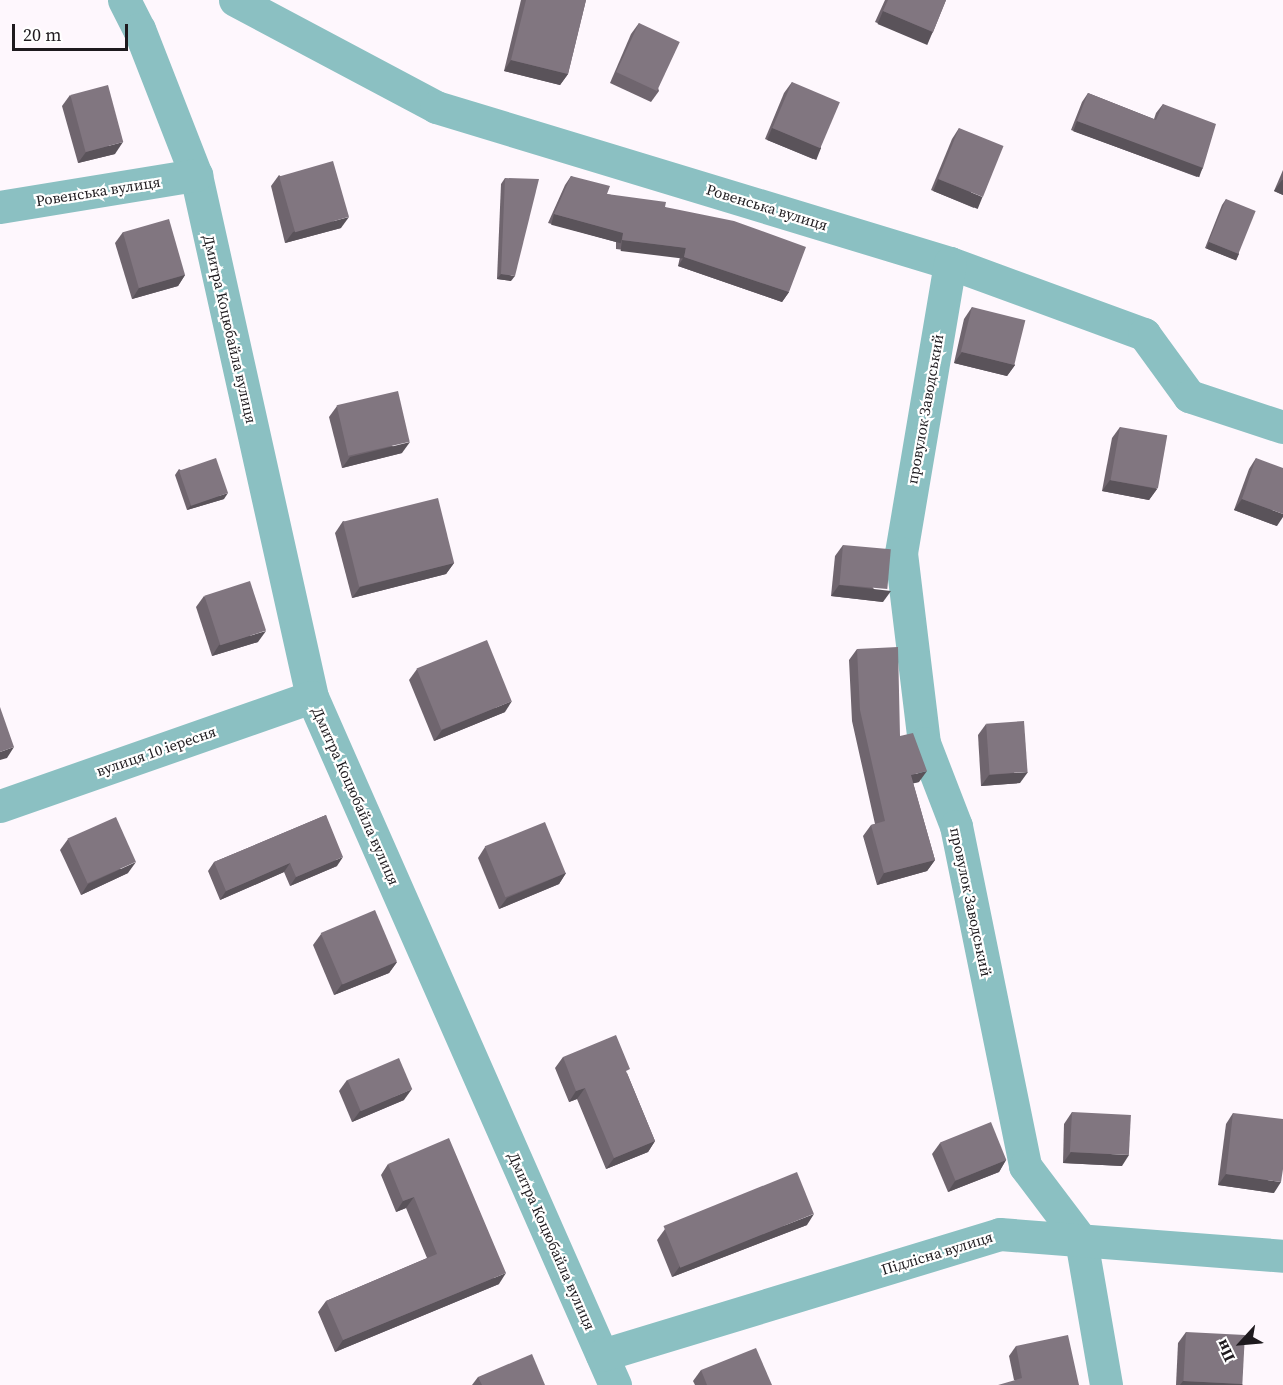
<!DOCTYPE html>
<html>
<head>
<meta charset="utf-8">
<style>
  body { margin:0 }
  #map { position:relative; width:1283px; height:1385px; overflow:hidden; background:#fef7fd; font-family:"Source Serif 4",serif }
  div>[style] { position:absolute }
  .minor>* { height:33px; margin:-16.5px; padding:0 16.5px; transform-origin:16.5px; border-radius:16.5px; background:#8bc0c2 }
  .wall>* { inset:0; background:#6f656e }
  .shaded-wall>* { inset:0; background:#5a535a; transform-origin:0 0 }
  .building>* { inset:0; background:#817680; transform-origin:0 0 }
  span { translate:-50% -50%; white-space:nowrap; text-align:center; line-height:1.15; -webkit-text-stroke:4.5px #fff; paint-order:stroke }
  .street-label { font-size:15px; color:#1e1a1e }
  .north { position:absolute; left:1211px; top:1313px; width:60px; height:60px; -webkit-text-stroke:4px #fff; paint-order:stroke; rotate:244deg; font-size:16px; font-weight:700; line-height:24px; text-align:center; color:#1e1a1e }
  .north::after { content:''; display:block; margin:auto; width:21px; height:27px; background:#1e1a1e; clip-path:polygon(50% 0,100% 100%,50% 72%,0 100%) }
  .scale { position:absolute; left:12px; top:24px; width:116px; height:27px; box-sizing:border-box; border:3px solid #1e1a1e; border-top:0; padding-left:8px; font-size:18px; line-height:21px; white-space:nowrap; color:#1e1a1e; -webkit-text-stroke:4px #fff; paint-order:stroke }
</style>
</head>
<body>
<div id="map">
  <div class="minor">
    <div style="left:124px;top:0;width:33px;rotate:63deg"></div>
    <div style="left:139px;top:29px;width:157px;rotate:68.7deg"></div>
    <div style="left:196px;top:175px;width:535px;rotate:77.47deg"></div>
    <div style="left:312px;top:697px;width:752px;rotate:66.23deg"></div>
    <div style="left:235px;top:0;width:228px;rotate:28deg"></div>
    <div style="left:436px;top:107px;width:537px;rotate:16.88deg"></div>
    <div style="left:950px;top:263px;width:207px;rotate:20.1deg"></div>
    <div style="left:1144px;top:334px;width:77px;rotate:54deg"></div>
    <div style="left:1189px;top:396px;width:99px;rotate:18.3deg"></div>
    <div style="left:0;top:207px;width:199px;rotate:-9.3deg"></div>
    <div style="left:950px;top:263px;width:294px;rotate:99.6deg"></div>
    <div style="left:901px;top:553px;width:191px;rotate:83.1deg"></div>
    <div style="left:924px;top:743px;width:89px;rotate:68.9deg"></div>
    <div style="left:956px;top:826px;width:347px;rotate:78.5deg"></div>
    <div style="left:1025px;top:1166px;width:93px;rotate:52.9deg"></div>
    <div style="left:1081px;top:1240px;width:147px;rotate:80.2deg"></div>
    <div style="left:0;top:806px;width:330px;rotate:-19.3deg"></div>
    <div style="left:602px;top:1355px;width:416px;rotate:-16.9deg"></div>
    <div style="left:1000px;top:1234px;width:284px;rotate:4.4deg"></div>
  </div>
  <div class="wall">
    <div style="clip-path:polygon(521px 0,586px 0,568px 74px,560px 85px,504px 71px)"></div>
    <div style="clip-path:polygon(885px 0,946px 0,933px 32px,925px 43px,875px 22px)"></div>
    <div style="clip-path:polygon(639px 23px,659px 91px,651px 102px,610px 83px,631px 34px)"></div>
    <div style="clip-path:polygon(792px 82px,821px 148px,813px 159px,765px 139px,784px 93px)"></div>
    <div style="clip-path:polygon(1088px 93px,1154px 119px,1156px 113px,1163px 104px,1203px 168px,1197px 177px,1071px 130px,1082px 102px)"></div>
    <div style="clip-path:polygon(70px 95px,115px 154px,78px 163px,62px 106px)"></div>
    <div style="clip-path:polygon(959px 128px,974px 208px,931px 190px,952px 139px)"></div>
    <div style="clip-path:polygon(1283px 170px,1283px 195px,1274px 191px)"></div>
    <div style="clip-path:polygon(279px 175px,341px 228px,285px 243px,271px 186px)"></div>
    <div style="clip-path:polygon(571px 176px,607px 194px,665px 207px,789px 292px,782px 302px,678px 266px,680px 257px,616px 249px,616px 242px,548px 223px,565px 185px)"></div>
    <div style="clip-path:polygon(505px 178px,511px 281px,497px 279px,501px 184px)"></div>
    <div style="clip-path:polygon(1226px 199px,1239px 254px,1236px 260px,1205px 248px,1222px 205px)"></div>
    <div style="clip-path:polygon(123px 232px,185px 275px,178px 286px,132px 299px,115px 243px)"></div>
    <div style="clip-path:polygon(972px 307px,1015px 365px,1007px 376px,954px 363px,964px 319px)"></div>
    <div style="clip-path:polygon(337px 406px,402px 453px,342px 468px,329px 417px)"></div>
    <div style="clip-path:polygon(1120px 427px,1157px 489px,1149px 500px,1102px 491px,1112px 438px)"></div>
    <div style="clip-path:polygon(1256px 458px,1277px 526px,1234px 510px,1249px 469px)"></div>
    <div style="clip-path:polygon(179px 469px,224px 499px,187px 510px,175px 475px)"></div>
    <div style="clip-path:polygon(343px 521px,454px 563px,446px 574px,352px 598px,335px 533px)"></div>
    <div style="clip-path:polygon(843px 545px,883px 602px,831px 596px,835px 556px)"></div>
    <div style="clip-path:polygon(204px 596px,258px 642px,212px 656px,196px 607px)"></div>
    <div style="clip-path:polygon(857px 649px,900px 736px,919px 782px,913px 783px,935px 860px,927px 871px,877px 885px,863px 836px,871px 825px,875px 824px,852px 721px,849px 660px)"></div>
    <div style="clip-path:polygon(417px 669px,505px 712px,434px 741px,409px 680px)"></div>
    <div style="clip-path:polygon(986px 724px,1020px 783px,981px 786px,978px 735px)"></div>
    <div style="clip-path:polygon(326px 815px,337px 866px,290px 886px,284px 872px,220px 900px,208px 871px,214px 862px)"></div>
    <div style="clip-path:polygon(68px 839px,128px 873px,81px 895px,60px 850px)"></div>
    <div style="clip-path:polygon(485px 847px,566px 873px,559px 884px,499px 909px,478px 858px)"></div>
    <div style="clip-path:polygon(321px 934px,397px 962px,389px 973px,334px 995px,313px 945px)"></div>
    <div style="clip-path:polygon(563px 1057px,627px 1073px,655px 1141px,648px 1152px,606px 1169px,577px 1099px,569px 1102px,555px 1068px)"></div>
    <div style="clip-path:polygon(347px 1080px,404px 1100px,352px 1122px,339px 1091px)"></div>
    <div style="clip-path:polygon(1072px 1112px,1122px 1166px,1063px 1163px,1064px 1124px)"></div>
    <div style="clip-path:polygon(1233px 1113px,1274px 1193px,1218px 1185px,1226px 1124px)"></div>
    <div style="clip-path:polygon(940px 1143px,1006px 1160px,999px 1172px,948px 1192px,932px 1154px)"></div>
    <div style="clip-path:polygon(388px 1164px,499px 1284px,335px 1352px,318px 1312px,326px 1301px,427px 1258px,406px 1208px,396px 1212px,381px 1175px)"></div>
    <div style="clip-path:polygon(807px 1225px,672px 1277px,657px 1240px,665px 1229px)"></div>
    <div style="clip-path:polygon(1186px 1332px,1242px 1385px,1176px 1385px,1178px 1343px)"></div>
    <div style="clip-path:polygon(1016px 1346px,1079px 1385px,1014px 1380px,1009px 1356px)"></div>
    <div style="clip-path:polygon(701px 1370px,772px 1385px,695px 1385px,693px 1381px)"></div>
    <div style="clip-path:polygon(478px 1377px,545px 1385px,472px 1385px)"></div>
  </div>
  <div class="shaded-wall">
    <div style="left:883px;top:11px;width:54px;height:14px;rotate:23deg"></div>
    <div style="clip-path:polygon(511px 60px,568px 74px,560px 85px,504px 71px)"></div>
    <div style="left:1077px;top:121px;width:134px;height:11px;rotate:20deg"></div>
    <div style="left:772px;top:128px;width:53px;height:13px;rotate:22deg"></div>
    <div style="clip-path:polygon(123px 142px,115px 154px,78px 163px,86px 152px)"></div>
    <div style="left:938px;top:179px;width:48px;height:13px;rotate:22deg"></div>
    <div style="clip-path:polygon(1282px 180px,1283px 180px,1283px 195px,1274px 191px)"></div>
    <div style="left:554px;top:214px;width:72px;height:11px;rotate:15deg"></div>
    <div style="clip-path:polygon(349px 217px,341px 228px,285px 243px,293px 232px)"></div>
    <div style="left:622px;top:240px;width:64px;height:11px;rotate:7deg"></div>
    <div style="left:1209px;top:242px;width:32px;height:7px;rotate:22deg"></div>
    <div style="clip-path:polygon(684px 257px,789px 292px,782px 302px,678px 266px)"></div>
    <div style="clip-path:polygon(501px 274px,515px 276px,511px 281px,497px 279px)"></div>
    <div style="clip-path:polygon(185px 275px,178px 286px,132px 299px,139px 288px)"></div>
    <div style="clip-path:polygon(962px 352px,1015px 365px,1007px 376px,954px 363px)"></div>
    <div style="clip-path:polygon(410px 442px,402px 453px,342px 468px,350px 457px)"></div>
    <div style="clip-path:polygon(1110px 480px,1157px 489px,1149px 500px,1102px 491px)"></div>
    <div style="clip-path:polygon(228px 493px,224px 499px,187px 510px,191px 505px)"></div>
    <div style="clip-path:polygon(1242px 499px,1283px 514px,1283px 517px,1277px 526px,1234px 510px)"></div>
    <div style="clip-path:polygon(454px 563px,446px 574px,352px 598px,360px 587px)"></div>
    <div style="clip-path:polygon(839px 585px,891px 591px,883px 602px,831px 596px)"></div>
    <div style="clip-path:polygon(266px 631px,258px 642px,212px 656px,219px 645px)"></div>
    <div style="clip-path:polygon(512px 701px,505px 712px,434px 741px,442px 730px)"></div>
    <div style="clip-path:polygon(14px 747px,7px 758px,0 760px,0 752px)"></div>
    <div style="clip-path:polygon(927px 771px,919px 782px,903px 786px,911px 775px)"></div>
    <div style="clip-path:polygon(1028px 772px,1020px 783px,981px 786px,989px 775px)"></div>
    <div style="clip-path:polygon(343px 857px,337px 866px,290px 886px,296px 877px)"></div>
    <div style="clip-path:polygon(935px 860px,927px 871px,877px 885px,884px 873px)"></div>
    <div style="clip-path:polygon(136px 862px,128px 873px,81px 895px,88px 884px)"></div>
    <div style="clip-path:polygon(290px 863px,284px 872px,220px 900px,226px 891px)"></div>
    <div style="clip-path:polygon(566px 873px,559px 884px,499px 909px,507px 898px)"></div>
    <div style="clip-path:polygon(397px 962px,389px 973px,334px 995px,342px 984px)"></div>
    <div style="clip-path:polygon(585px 1088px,577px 1099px,569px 1102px,576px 1091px)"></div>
    <div style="clip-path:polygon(412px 1089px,404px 1100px,352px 1122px,360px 1111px)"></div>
    <div style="clip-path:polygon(655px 1141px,648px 1152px,606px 1169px,614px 1158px)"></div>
    <div style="clip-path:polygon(1071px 1152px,1129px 1155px,1122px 1166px,1063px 1163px)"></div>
    <div style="clip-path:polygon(1006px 1160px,999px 1172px,948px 1192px,955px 1181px)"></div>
    <div style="clip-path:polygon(1226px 1174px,1281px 1182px,1274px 1193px,1218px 1185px)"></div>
    <div style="clip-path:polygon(414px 1197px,406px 1208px,396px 1212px,403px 1201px)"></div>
    <div style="clip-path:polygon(814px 1214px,807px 1225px,672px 1277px,680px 1266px)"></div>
    <div style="clip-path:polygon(506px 1273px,499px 1284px,335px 1352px,343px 1340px)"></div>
    <div style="clip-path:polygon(1183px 1381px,1243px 1384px,1242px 1385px,1180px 1385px)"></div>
  </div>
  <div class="building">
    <div style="clip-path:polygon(526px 0,586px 0,568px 74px,511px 60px)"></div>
    <div style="clip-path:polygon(888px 0,946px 0,933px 32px,883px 11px)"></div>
    <div style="left:639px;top:23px;width:45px;height:54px;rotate:25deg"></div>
    <div style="left:792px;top:82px;width:52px;height:50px;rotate:23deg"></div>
    <div style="left:108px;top:85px;width:59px;height:39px;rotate:75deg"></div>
    <div style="clip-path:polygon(1088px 93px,1156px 120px,1163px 104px,1216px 124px,1203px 168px,1077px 121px)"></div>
    <div style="left:959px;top:128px;width:48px;height:55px;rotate:22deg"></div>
    <div style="left:333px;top:161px;width:58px;height:56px;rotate:74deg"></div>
    <div style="clip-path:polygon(571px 176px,610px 186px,607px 194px,666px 202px,665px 207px,734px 221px,806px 247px,789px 292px,684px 257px,686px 248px,622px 240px,623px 233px,554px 214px)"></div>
    <div style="clip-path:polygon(505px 178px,539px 179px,515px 276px,501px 274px)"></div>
    <div style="left:1226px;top:199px;width:32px;height:46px;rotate:22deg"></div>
    <div style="left:169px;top:219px;width:58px;height:48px;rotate:74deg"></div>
    <div style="left:972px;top:307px;width:55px;height:46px;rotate:14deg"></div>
    <div style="left:398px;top:391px;width:52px;height:63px;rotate:77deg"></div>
    <div style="left:1120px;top:427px;width:48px;height:54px;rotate:10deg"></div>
    <div style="left:216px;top:458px;width:37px;height:39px;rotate:71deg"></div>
    <div style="clip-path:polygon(1256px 458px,1283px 468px,1283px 514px,1242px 499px)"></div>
    <div style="left:438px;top:498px;width:67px;height:98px;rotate:76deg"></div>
    <div style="left:843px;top:545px;width:48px;height:40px;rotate:5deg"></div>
    <div style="left:250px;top:581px;width:52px;height:48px;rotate:72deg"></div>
    <div style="left:487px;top:640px;width:66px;height:76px;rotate:68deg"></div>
    <div style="clip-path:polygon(898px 647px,900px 736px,913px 733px,927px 771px,911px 775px,935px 860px,884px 873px,871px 825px,885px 821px,860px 710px,857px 649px)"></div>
    <div style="clip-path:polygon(0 707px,14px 747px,0 752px)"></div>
    <div style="left:1024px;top:721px;width:51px;height:38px;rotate:86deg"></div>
    <div style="clip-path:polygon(326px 815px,343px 857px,296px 877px,290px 863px,226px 891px,214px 862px)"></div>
    <div style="left:116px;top:817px;width:49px;height:53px;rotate:66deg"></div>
    <div style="left:545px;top:822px;width:55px;height:65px;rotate:68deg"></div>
    <div style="left:375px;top:910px;width:56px;height:59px;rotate:67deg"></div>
    <div style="clip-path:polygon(616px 1035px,630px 1069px,626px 1071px,655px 1141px,614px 1158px,585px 1088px,576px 1091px,563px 1057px)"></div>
    <div style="left:399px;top:1058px;width:34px;height:56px;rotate:67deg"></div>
    <div style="left:1072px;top:1112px;width:59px;height:40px;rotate:3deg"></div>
    <div style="clip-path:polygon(1233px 1113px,1283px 1119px,1283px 1169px,1281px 1182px,1226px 1174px)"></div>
    <div style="left:991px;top:1122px;width:41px;height:55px;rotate:68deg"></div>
    <div style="clip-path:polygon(449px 1138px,506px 1273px,343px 1340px,326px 1301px,437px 1254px,414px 1197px,403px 1201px,388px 1164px)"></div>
    <div style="left:797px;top:1172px;width:45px;height:144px;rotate:68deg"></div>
    <div style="left:1186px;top:1332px;width:59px;height:49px;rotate:3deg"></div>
    <div style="clip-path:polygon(1068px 1335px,1079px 1385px,998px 1385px,1022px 1378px,1016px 1346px)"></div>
    <div style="clip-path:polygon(756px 1348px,772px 1385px,707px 1385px,701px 1370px)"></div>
    <div style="clip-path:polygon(532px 1354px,545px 1385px,482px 1385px,478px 1377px)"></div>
  </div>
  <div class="street-label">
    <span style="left:98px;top:191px;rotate:-9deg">Ровенська вулиця</span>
    <span style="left:767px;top:207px;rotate:17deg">Ровенська вулиця</span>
    <span style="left:230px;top:329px;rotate:77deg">Дмитра Коцюбайла вулиця</span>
    <span style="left:925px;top:409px;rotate:-80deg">провулок Заводський</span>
    <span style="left:156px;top:751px;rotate:-19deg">вулиця 10 іересня</span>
    <span style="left:356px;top:796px;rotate:66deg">Дмитра Коцюбайла вулиця</span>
    <span style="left:971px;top:902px;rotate:78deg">провулок Заводський</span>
    <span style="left:552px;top:1241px;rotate:66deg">Дмитра Коцюбайла вулиця</span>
    <span style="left:937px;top:1253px;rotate:-17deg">Підлісна вулиця</span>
  </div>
  <div class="north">Пн</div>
  <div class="scale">20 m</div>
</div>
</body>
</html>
